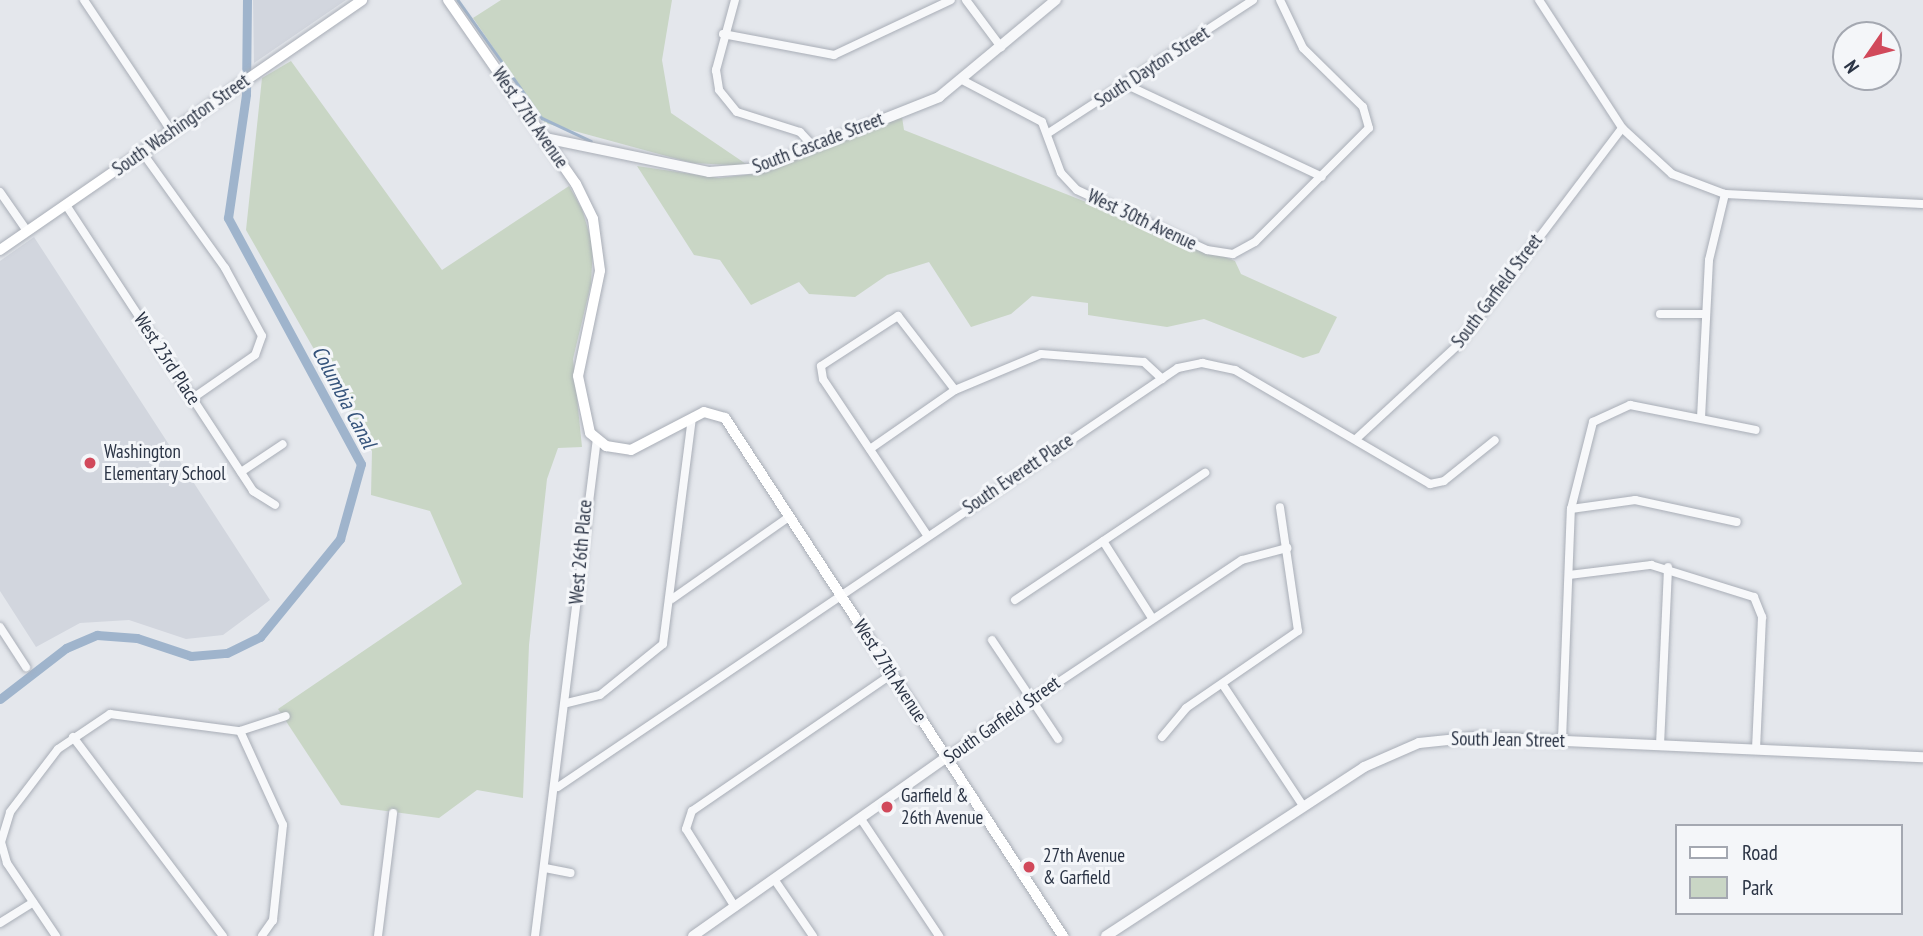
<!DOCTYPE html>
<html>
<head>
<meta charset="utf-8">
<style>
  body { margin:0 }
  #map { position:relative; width:1923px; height:936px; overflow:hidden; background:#e4e7ec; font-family:"PT Sans Narrow",sans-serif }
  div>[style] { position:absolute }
  .built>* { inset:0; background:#d2d6de }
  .green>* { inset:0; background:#c9d6c5 }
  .stream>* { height:2.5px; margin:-1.25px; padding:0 1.25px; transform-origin:1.25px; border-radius:1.25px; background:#9fb4cc }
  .canal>* { height:9px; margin:-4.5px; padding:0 4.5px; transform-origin:4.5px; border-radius:4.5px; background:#9fb4cc }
  .roads { filter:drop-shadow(0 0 2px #a9aeb7) drop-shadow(0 0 2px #a9aeb7) }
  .minor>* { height:8px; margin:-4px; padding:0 4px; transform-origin:4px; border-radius:4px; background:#f7f8fa }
  .tertiary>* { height:10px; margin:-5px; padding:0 5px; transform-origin:5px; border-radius:5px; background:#f7f8fa }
  .secondary>* { height:10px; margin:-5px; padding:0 5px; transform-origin:5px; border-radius:5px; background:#fff }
  .dots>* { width:19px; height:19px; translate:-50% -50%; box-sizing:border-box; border:4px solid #f4f6f9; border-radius:50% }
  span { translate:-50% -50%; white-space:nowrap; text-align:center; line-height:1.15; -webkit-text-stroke:6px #f4f6f9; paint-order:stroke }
  .street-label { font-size:19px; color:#2b3445 }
  .poi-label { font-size:19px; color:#2b3445 }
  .left { translate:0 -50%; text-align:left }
  .water-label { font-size:21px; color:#34527a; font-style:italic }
  .legend { position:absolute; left:1675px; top:824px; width:228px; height:91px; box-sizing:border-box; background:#f4f6f9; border:2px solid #a4a8b1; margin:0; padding:9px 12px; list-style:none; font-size:21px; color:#2b3445 }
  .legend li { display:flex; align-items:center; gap:14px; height:35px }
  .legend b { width:35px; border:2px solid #a4a8b1 }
  .north { position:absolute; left:1832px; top:21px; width:70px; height:70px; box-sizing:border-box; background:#f4f6f9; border:2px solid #a4a8b1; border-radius:50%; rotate:235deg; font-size:19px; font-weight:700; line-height:28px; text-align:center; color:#2b3445 }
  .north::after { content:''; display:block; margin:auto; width:24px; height:32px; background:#d1495b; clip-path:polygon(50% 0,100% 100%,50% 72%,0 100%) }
</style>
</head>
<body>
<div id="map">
  <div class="built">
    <div style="clip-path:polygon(253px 0,346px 0,254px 63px)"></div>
    <div style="clip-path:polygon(34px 237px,270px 600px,223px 635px,186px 639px,129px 620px,80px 623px,36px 647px,0 591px,0 261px)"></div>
  </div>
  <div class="green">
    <div style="clip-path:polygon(501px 0,672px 0,662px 60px,671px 113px,749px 166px,692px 163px,545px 123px,473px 18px)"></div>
    <div style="clip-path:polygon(291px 61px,442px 270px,569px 186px,582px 209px,593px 246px,591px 284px,573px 359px,582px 447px,558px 448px,547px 479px,529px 645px,523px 798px,477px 790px,439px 818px,341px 805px,278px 709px,462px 584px,430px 511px,371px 495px,372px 451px,246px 230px,262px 78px)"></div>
    <div style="clip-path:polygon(902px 117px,904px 130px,1235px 261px,1241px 274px,1337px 317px,1319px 353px,1303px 358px,1204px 319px,1167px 327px,1088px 315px,1088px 303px,1032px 296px,1011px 314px,971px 327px,929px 262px,887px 275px,855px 297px,809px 294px,799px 282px,751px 305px,720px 260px,694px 255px,637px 166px,719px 178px,762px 173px)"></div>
  </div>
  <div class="stream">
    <div style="left:458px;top:0;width:145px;rotate:54.6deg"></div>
    <div style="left:542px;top:118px;width:54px;rotate:25.1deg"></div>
  </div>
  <div class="canal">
    <div style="left:0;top:699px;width:83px;rotate:-37.7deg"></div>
    <div style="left:66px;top:648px;width:34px;rotate:-23deg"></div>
    <div style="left:97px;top:635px;width:40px;rotate:4.3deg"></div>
    <div style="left:137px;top:638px;width:57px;rotate:18.4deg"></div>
    <div style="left:191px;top:656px;width:36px;rotate:-5deg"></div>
    <div style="left:227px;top:653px;width:37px;rotate:-26deg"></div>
    <div style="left:260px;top:637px;width:127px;rotate:-50.8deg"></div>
    <div style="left:340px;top:539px;width:78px;rotate:-74.4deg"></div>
    <div style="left:361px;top:464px;width:280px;rotate:-118.4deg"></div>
    <div style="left:228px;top:218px;width:125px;rotate:-81.7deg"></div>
    <div style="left:246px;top:94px;width:94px;rotate:-89.4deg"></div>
  </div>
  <div class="roads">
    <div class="minor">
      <div style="left:84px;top:0;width:159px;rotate:56.3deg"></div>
      <div style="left:735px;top:0;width:73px;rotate:105.2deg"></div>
      <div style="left:716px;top:70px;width:20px;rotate:81deg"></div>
      <div style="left:719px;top:90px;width:28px;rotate:51deg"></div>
      <div style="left:737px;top:112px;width:66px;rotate:17.6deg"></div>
      <div style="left:800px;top:132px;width:18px;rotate:47deg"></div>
      <div style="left:966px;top:0;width:59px;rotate:53.3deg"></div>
      <div style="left:1539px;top:0;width:153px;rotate:57deg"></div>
      <div style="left:1622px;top:128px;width:68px;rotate:42.6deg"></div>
      <div style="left:1672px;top:174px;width:57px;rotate:20.7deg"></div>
      <div style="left:1725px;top:194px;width:198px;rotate:2.9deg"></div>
      <div style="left:723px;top:34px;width:113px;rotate:10.7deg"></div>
      <div style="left:834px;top:55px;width:129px;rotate:-25.2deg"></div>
      <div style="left:964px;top:81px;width:88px;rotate:27.7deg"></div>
      <div style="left:1042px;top:122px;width:54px;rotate:69.6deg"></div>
      <div style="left:1061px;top:173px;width:23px;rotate:47deg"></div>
      <div style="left:1077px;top:190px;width:143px;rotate:24.8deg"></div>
      <div style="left:1207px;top:250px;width:26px;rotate:9deg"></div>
      <div style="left:1233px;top:254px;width:25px;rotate:-29deg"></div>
      <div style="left:1255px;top:242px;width:161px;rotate:-45deg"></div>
      <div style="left:1369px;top:128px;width:22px;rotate:-106deg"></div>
      <div style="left:1363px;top:107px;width:84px;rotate:-135.5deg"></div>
      <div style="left:1303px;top:48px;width:53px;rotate:-115.6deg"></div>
      <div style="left:1129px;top:86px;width:213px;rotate:25.2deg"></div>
      <div style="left:1050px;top:132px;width:242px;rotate:-33deg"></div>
      <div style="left:142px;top:152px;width:143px;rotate:54.4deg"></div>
      <div style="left:225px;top:268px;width:77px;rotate:61.4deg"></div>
      <div style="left:262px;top:336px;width:20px;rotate:110deg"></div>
      <div style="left:255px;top:355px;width:75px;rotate:145.3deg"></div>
      <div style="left:0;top:192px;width:47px;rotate:55.3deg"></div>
      <div style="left:66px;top:205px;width:342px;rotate:56.8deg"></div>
      <div style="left:253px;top:491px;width:26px;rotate:32deg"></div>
      <div style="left:1660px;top:314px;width:46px"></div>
      <div style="left:1701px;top:418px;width:158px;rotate:-87.1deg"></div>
      <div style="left:1709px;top:260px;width:68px;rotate:-76.4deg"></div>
      <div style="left:1356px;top:439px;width:139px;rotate:-42.7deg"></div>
      <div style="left:1458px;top:345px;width:272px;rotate:-52.9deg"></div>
      <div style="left:870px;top:449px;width:103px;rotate:-34.8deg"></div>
      <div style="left:955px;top:390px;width:93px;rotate:-22.7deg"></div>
      <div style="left:1041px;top:354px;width:103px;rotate:4.4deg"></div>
      <div style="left:1144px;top:362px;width:25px;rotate:43deg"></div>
      <div style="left:241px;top:472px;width:50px;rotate:-33.7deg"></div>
      <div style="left:1571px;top:509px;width:65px;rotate:-8deg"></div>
      <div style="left:1635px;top:500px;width:104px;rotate:12.2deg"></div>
      <div style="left:927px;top:535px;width:187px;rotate:-123.7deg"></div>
      <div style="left:823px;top:379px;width:13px;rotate:-99deg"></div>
      <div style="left:821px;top:366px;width:92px;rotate:-33deg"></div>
      <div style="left:898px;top:316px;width:93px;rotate:52.4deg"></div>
      <div style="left:1103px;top:541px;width:91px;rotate:57.5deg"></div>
      <div style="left:1569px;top:575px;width:83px;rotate:-7deg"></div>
      <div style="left:1651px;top:565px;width:108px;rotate:17.3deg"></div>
      <div style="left:1754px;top:597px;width:22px;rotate:68deg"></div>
      <div style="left:1762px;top:617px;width:132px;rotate:92.6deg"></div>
      <div style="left:672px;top:599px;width:144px;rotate:-35.1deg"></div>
      <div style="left:1015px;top:600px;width:229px;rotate:-33.8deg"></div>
      <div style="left:0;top:627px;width:48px;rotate:57deg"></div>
      <div style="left:992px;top:640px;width:119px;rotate:56.3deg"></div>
      <div style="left:1223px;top:685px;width:145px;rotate:56.5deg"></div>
      <div style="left:567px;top:703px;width:34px;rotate:-14deg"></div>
      <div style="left:600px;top:695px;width:81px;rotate:-39deg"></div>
      <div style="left:663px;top:644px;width:227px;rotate:-82.7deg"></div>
      <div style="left:240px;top:731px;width:103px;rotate:65.4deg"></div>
      <div style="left:283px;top:825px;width:96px;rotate:96deg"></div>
      <div style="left:273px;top:920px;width:19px;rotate:125deg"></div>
      <div style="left:73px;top:737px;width:249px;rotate:53deg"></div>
      <div style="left:1162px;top:737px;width:38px;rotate:-50deg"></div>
      <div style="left:1186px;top:708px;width:136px;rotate:-34.5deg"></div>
      <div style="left:1298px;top:631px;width:125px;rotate:-98.3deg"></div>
      <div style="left:1562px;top:740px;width:231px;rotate:-87.8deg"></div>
      <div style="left:1571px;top:509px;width:90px;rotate:-75.8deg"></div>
      <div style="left:1593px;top:422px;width:41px;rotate:-24.7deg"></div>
      <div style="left:1630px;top:405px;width:128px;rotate:11.2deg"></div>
      <div style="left:1660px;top:745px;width:178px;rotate:-87.4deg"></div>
      <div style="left:945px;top:758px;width:357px;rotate:-33.7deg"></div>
      <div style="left:1242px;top:560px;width:47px;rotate:-14.9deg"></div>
      <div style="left:558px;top:787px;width:748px;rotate:-34.05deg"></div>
      <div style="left:1178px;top:368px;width:25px;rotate:-12deg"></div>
      <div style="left:1202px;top:363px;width:34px;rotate:12deg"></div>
      <div style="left:1235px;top:370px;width:226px;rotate:30.3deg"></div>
      <div style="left:1430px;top:484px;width:14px;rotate:-12deg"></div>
      <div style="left:1444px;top:481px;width:65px;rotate:-38.8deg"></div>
      <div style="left:861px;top:819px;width:141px;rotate:56.3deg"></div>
      <div style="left:545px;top:868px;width:26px;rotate:11deg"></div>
      <div style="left:774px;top:879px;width:69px;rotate:55.6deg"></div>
      <div style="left:735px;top:907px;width:92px;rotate:-122.1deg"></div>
      <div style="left:686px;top:829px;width:19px;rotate:-72deg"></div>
      <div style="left:692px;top:811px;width:242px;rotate:-34.4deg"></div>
      <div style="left:0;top:923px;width:39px;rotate:-32deg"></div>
      <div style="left:56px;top:936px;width:88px;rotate:-123.9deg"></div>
      <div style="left:7px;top:863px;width:22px;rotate:-106deg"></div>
      <div style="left:1px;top:842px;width:31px;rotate:-73deg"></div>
      <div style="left:10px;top:812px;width:79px;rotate:-52.7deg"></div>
      <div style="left:58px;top:749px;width:63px;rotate:-33.9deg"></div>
      <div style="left:110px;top:714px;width:131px;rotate:7.5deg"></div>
      <div style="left:240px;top:731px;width:48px;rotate:-18.1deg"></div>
      <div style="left:378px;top:936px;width:124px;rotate:-83deg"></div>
      <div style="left:535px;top:936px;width:499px;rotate:-82.9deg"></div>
    </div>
    <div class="tertiary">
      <div style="left:545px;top:138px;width:167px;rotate:11.7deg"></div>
      <div style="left:709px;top:172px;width:52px;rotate:-4.4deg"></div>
      <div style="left:761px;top:168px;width:192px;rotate:-21.7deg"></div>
      <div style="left:939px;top:97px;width:152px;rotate:-39.7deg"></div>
      <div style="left:693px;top:936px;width:309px;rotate:-35.2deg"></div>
      <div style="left:1106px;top:936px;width:308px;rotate:-33.2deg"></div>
      <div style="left:1364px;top:767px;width:60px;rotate:-23.6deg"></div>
      <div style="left:1419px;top:743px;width:58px;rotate:-5.9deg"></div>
      <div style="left:1477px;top:737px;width:446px;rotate:2.6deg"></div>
    </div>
    <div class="secondary">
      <div style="left:448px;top:0;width:224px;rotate:55.2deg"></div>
      <div style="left:576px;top:184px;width:39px;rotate:64deg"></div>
      <div style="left:593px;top:219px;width:52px;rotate:82.3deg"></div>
      <div style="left:600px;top:271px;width:107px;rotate:101.8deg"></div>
      <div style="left:578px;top:376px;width:58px;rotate:78.1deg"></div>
      <div style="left:590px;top:433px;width:21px;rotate:39deg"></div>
      <div style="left:606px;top:446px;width:25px;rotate:9deg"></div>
      <div style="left:631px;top:450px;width:82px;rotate:-27.5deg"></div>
      <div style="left:704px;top:412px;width:22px;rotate:16deg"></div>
      <div style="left:725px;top:418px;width:619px;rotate:56.88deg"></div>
      <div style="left:0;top:250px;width:440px;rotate:-34.6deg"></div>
    </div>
  </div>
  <div class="dots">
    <div style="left:90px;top:463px;background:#d1495b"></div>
    <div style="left:887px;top:807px;background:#d1495b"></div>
    <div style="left:1029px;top:867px;background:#d1495b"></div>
  </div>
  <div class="street-label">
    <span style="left:1152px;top:67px;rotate:-33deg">South Dayton Street</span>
    <span style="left:530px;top:118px;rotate:55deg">West 27th Avenue</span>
    <span style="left:181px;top:125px;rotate:-35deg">South Washington Street</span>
    <span style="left:818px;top:143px;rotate:-21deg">South Cascade Street</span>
    <span style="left:1142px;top:220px;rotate:25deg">West 30th Avenue</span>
    <span style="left:1497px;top:291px;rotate:-53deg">South Garfield Street</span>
    <span style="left:167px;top:359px;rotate:57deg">West 23rd Place</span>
    <span style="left:1018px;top:474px;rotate:-34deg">South Everett Place</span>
    <span style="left:581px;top:552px;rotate:-85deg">West 26th Place</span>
    <span style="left:890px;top:671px;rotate:57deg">West 27th Avenue</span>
    <span style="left:1002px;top:720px;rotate:-35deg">South Garfield Street</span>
    <span style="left:1508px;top:740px;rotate:1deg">South Jean Street</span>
  </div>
  <div class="poi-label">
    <span class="left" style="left:104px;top:463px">Washington<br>Elementary School</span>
    <span class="left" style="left:901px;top:807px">Garfield &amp;<br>26th Avenue</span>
    <span class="left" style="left:1043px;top:867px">27th Avenue<br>&amp; Garfield</span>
  </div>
  <div class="water-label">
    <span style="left:344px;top:397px;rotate:62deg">Columbia Canal</span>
  </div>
  <ul class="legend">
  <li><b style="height:9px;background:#fff"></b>Road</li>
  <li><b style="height:19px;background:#c9d6c5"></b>Park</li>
  </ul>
  <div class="north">N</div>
</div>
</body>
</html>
